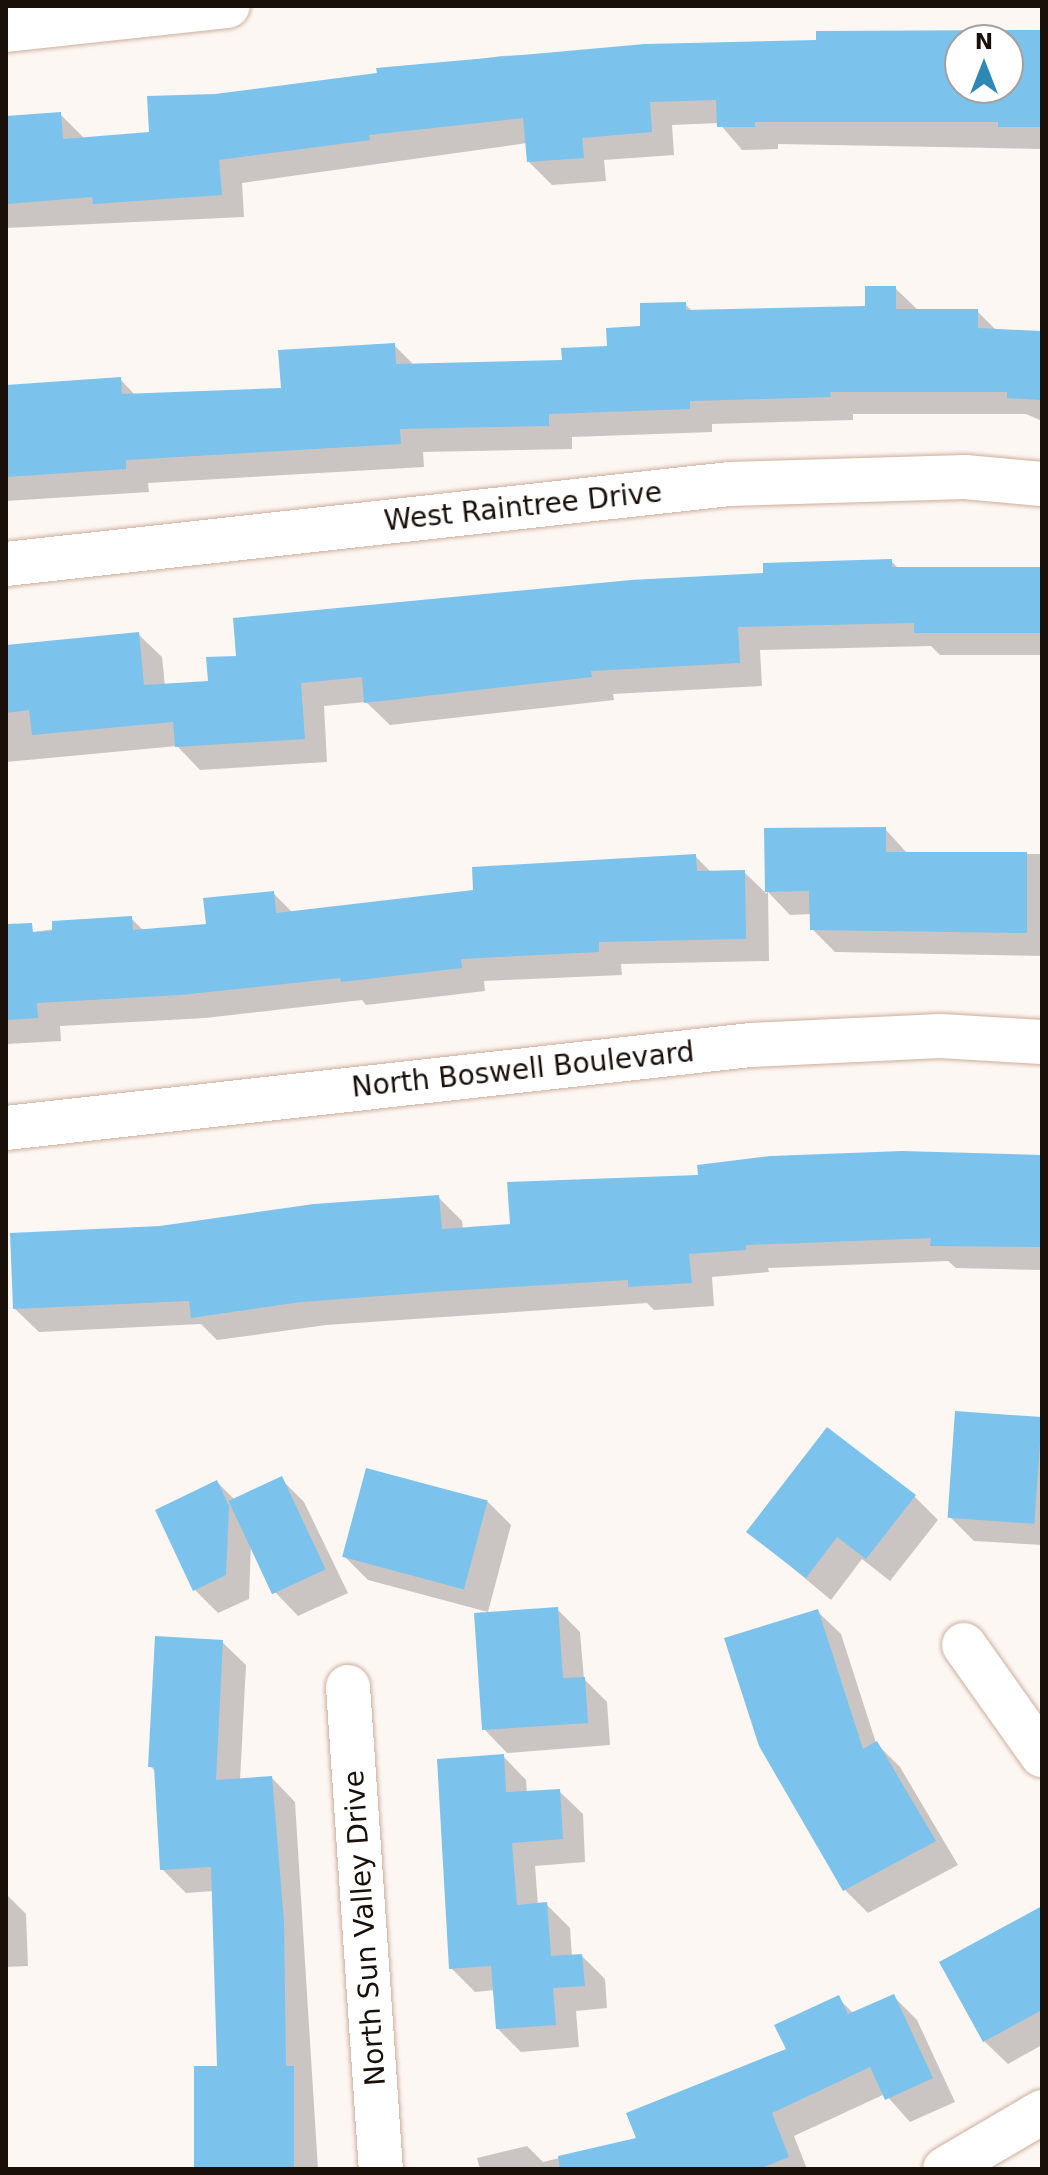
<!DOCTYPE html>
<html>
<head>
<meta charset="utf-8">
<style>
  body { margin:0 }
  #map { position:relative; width:1048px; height:2175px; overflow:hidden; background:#fdf7f3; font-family:"DejaVu Sans",sans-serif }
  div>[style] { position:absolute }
  .shadow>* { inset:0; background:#0003 }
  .building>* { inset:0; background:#7bc2ed; transform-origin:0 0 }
  .roads { filter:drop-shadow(0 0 2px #ccae9c) drop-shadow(0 0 2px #ccae9c) }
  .minor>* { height:44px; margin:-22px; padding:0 22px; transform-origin:22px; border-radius:22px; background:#fff }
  span { translate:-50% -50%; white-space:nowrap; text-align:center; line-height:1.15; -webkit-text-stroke:6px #fff; paint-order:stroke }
  .street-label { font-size:28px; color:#1a100a }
  .frame { position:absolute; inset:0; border:8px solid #1a100a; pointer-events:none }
  .north { position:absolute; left:944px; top:24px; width:80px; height:80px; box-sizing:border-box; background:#fff; border:2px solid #a39f9d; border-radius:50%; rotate:0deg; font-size:22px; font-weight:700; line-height:32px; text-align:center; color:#1a100a }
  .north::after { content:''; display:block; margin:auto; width:28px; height:36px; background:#2f87b5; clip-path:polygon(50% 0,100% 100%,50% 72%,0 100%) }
</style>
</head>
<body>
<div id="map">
  <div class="shadow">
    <div style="clip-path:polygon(evenodd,1042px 32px,1042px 149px,778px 144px,778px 149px,742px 150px,719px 123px,672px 125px,674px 155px,604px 160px,606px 181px,552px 185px,529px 162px,527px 143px,242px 183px,244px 217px,6px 228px,6px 118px,60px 114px,84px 138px,152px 134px,215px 96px,501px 56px,1042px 32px,960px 40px,1008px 40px,1008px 88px,960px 88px,960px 40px)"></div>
    <div style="clip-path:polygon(895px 288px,919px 311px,977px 311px,997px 331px,1042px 333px,1042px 421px,1026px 414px,853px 414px,853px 420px,712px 424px,712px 432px,572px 437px,572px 449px,423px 452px,424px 467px,148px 483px,149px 492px,6px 501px,6px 387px,120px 379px,136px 396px,283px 390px,394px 345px,415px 366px,564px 362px,609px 348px,685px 304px,693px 312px,867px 308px)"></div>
    <div style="clip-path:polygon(891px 561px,899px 569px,1042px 569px,1042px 655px,940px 655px,931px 646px,760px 650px,762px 686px,613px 694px,614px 700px,390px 725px,366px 702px,324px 706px,327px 762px,200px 770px,177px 746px,6px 762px,6px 650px,138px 634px,162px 657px,165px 686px,210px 683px,238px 658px,765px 575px)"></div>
    <div style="clip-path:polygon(885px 829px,908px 854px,1042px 854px,1042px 956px,835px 952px,812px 929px,812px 914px,790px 915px,768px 892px,769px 961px,621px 964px,622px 975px,484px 981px,485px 991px,366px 1005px,362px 1000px,205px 1018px,60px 1026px,61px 1041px,6px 1044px,6px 936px,131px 918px,144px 931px,208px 926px,273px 893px,293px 913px,475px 892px,695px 856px,712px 873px,744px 872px,767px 894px,766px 830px)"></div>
    <div style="clip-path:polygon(1042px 1157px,1042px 1270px,956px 1268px,948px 1261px,768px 1268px,769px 1272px,712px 1277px,714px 1306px,654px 1310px,647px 1303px,326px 1325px,217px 1340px,201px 1324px,39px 1332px,15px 1309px,161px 1228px,439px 1198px,462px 1221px,463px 1229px,512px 1226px,700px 1177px)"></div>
    <div style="clip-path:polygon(1042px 1419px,1042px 1545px,974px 1541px,950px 1517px)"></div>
    <div style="clip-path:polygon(281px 1479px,304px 1502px,348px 1593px,298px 1616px,275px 1592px,251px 1543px,249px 1599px,218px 1613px,195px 1590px,217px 1482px,235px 1500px)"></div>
    <div style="clip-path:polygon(914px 1496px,938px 1520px,890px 1581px,862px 1559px,831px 1600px,749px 1532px)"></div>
    <div style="clip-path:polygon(487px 1501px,511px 1525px,488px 1612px,368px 1580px,345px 1557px)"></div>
    <div style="clip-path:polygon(557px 1609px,580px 1632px,584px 1679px,607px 1702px,610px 1745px,507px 1753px,484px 1729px)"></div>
    <div style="clip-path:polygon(817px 1611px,841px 1634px,876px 1743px,900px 1767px,958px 1865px,868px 1913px,844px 1889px)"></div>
    <div style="clip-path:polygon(222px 1642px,246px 1665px,240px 1781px,272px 1778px,295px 1802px,318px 2169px,196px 2169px,219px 2068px,214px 1891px,186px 1893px,162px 1869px,156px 1772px,150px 1766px)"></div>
    <div style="clip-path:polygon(503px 1756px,526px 1780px,527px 1793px,559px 1791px,583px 1814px,585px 1862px,535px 1866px,538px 1905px,547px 1905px,570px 1928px,572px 1957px,582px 1956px,605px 1979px,607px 2008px,576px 2011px,579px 2047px,521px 2052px,498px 2029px,495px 1990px,475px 1992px,451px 1968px)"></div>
    <div style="clip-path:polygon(6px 1894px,26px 1914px,28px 1966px,6px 1967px)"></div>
    <div style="clip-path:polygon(1042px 1908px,1042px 2045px,1008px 2064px,984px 2041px)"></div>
    <div style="clip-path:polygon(893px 1996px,917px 2020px,955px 2102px,910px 2122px,885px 2094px,794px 2136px,807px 2169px,480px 2169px,477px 2158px,527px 2146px,543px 2162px,638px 2139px,788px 2050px,838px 1998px,854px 2014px)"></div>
  </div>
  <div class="building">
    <div style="clip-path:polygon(evenodd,1042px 30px,1042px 127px,998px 127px,998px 122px,755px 122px,755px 127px,717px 127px,716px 100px,650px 102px,652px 132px,582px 138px,584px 158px,527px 162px,523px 118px,369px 135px,370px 140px,219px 160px,222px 195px,93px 204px,92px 197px,6px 204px,6px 116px,61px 112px,63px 139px,149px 132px,147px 96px,215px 94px,377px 73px,376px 68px,645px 44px,816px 40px,816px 31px,1042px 30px,960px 40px,1008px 40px,1008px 88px,960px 88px,960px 40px)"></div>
    <div style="clip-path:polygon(865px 286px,896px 286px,896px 309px,978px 309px,978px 328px,1042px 331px,1042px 400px,1007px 398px,1007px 392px,830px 392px,831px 397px,690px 401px,690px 409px,549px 414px,549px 426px,400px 429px,401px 444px,126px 460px,126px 469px,6px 477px,6px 385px,121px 377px,122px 394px,281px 388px,278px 350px,395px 343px,396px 364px,562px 360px,561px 348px,607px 346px,606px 328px,640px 326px,640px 303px,686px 302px,686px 310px,865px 306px)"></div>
    <div style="clip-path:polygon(892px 559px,892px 567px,1042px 567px,1042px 633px,914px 633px,914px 623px,738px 627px,740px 663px,591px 671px,592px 677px,364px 703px,362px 677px,301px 683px,305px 739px,175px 747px,173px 722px,32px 735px,29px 710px,6px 713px,6px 645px,139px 632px,144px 685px,208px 681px,206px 657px,236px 656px,233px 618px,631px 580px,763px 573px,763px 563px)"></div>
    <div style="clip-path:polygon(886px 827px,886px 852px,1027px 852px,1027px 933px,810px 930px,809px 891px,765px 892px,764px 828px)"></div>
    <div style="clip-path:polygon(696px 854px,697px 871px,745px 870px,746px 939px,599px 942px,599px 952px,461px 959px,462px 968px,341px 982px,340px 978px,180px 995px,37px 1003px,38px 1018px,6px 1020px,6px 924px,32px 923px,33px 932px,52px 931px,52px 921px,132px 916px,133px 930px,206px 924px,203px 898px,274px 891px,276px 913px,473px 890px,472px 867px)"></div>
    <div style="clip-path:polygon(902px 1151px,1042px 1155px,1042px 1247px,930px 1246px,931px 1238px,746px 1245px,746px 1250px,689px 1254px,692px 1283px,628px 1287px,628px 1280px,446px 1291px,301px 1302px,191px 1318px,189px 1301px,13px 1309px,10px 1233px,160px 1226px,314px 1204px,439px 1195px,442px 1229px,510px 1224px,507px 1182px,698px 1175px,697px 1165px,771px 1156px)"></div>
    <div style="left:955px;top:1411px;width:87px;height:107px;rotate:4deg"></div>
    <div style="clip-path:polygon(827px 1427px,916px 1495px,866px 1559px,837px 1537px,806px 1578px,746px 1532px)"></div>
    <div style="left:366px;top:1468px;width:126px;height:92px;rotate:15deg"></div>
    <div style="left:282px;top:1476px;width:103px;height:59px;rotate:65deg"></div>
    <div style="clip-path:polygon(217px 1480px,229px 1506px,226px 1575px,193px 1591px,155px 1510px)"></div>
    <div style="clip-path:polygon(558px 1607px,563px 1678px,585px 1677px,588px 1723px,482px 1730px,474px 1613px)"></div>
    <div style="clip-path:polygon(818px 1609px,863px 1749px,877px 1741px,936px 1841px,843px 1891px,759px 1746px,724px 1638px)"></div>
    <div style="clip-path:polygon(155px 1636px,223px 1640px,216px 1780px,272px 1776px,284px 1922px,286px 2066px,294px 2066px,294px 2169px,194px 2169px,194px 2066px,217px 2066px,211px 1867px,160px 1870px,154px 1767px,148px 1767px)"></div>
    <div style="clip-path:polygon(504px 1754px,506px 1792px,560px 1789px,563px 1839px,512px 1843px,517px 1905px,547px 1902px,551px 1956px,582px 1954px,585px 1986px,553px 1988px,556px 2025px,496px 2029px,491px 1966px,449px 1969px,437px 1759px)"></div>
    <div style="clip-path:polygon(1042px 1906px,1042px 2010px,983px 2042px,939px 1962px)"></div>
    <div style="clip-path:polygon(894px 1994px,933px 2078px,885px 2100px,870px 2067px,772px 2113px,789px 2157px,759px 2169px,560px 2169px,558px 2156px,636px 2138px,626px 2113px,786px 2049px,774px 2025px,839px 1995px,848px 2014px)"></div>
  </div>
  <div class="roads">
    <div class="minor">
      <div style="left:6px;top:30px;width:223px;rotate:-6.2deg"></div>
      <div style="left:6px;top:564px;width:727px;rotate:-6.31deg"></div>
      <div style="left:729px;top:484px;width:236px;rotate:-1.7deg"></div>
      <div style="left:965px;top:477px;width:77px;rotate:5.2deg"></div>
      <div style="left:6px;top:1128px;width:750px;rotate:-6.36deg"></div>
      <div style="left:751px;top:1045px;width:189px;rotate:-2.7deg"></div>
      <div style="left:940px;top:1036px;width:102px;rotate:3.4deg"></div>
      <div style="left:964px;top:1645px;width:135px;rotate:54.7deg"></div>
      <div style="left:348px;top:1687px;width:483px;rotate:86.1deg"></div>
      <div style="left:945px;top:2169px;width:113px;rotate:-30.4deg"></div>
    </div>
  </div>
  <div class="street-label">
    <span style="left:523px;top:507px;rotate:-6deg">West Raintree Drive</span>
    <span style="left:523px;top:1070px;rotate:-6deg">North Boswell Boulevard</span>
    <span style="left:365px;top:1928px;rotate:-94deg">North Sun Valley Drive</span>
  </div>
  <div class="frame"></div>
  <div class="north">N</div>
</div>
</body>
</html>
